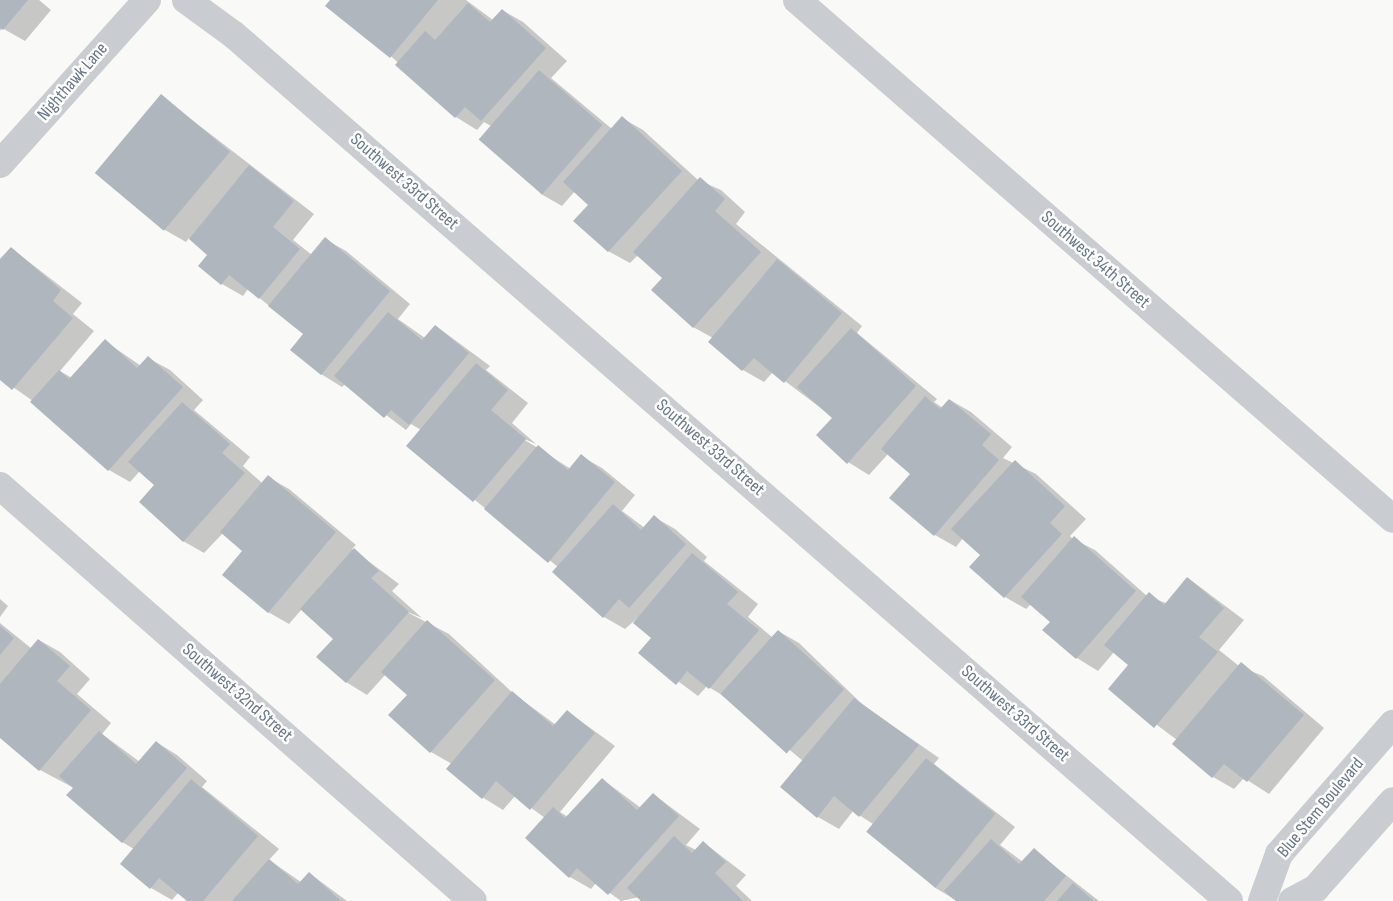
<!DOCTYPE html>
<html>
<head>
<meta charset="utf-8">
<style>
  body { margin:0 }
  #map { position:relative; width:1393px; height:901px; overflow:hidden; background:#f9f9f7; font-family:"Sofia Sans Condensed",sans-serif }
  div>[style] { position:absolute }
  .shadow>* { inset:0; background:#0003 }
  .building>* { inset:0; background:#b0b6be; transform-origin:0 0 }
  .minor>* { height:28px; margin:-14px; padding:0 14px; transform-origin:14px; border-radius:14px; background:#c9ccd0 }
  .tertiary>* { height:28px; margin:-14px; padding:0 14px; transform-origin:14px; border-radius:14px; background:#c9ccd0 }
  span { translate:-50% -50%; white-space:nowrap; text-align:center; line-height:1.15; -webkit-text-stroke:5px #fff; paint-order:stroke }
  .street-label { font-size:18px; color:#67768a }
</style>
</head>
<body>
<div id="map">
  <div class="shadow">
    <div style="clip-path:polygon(0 0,39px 0,51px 10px,25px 41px,2px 28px,0 31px)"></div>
    <div style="clip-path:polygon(331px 0,466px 0,493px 20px,502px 10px,523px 22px,567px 61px,551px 78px,612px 129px,622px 118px,643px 130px,698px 180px,721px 190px,745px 212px,736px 224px,862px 326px,857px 333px,937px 399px,934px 402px,943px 408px,950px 400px,971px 412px,1012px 447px,1003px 458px,1036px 474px,1086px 519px,1070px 536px,1073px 539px,1095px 550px,1147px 596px,1166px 603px,1188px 578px,1244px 620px,1219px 650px,1239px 666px,1263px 676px,1324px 728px,1269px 794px,1244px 778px,1234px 789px,1213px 777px,1177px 740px,1109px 689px,1130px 665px,1114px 652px,1098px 671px,1077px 658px,1044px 630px,1052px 621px,1031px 604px,1026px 609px,1005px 597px,982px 555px,963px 538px,956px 547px,935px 535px,912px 473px,888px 454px,869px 475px,848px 462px,834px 418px,773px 372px,764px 382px,743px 370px,713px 338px,693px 327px,664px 278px,638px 255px,630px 263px,608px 251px,590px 205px,575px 191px,562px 206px,541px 194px,491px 126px,484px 122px,477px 130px,456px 117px)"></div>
    <div style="clip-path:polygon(161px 96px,314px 214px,293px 240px,312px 255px,325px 239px,346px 251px,410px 304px,398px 319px,425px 338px,436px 326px,490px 366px,486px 370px,528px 403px,512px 423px,536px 444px,520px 437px,571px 469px,581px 456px,602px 468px,635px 495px,622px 511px,645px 528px,654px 517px,675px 529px,707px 557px,704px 561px,758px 604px,748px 617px,772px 637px,778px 631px,799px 643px,863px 705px,939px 758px,934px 764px,1015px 827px,1000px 845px,1023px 862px,1034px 850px,1099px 901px,957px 901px,934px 887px,873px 824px,853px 811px,839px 829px,818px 817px,803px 761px,727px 698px,707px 686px,698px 696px,640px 653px,653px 638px,642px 614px,625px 629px,604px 617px,558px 567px,408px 446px,421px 430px,411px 424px,406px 430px,345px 384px,342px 387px,321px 374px,305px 334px,248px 289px,243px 296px,222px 284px,209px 255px,189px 238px,186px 242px,165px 230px)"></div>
    <div style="clip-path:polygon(11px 248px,82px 303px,73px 314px,94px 331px,60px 371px,72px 378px,105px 341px,141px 366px,148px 358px,170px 370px,203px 400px,194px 410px,250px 457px,243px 466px,262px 483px,268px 477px,289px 489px,356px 545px,352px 549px,399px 584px,392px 591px,422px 618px,403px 610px,449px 634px,514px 694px,556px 725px,567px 711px,615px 746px,560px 812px,568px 817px,602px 779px,641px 808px,653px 794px,700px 829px,686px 845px,696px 850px,703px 842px,746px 875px,736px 886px,752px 901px,643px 901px,639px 897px,621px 901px,596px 883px,591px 889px,570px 877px,545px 818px,515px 796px,503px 810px,482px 797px,452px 764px,431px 752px,408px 695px,386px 674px,367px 695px,346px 682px,334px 638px,302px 609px,289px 624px,268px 612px,244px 551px,223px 533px,204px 553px,183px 541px,156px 485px,140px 471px,130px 482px,109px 470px,33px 401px,0 378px,0 261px)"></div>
    <div style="clip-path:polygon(0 599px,8px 606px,0 617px)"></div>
    <div style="clip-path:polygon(0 623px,32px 649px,39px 640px,60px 652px,90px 679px,77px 694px,111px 723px,102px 734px,140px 762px,156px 742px,177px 755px,207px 781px,202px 787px,279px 849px,269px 860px,301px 882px,309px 873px,347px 901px,189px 901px,179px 892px,172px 900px,151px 888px,134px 849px,122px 842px,74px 788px,40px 770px,0 736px)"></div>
  </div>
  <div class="building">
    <div style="clip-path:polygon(0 0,28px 0,3px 30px,0 28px)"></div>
    <div style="clip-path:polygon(330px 0,438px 0,390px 58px,325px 6px)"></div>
    <div style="clip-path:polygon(468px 3px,490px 22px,502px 9px,546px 48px,481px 121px,465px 107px,455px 118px,395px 65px,425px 31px,435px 40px)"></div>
    <div style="left:539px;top:70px;width:84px;height:92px;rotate:41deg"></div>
    <div style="left:161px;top:94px;width:90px;height:103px;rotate:40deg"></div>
    <div style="clip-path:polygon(622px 116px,682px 171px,608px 252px,573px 221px,588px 205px,563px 182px)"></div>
    <div style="clip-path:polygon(249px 165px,294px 201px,273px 227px,300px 249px,259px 299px,229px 275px,221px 285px,198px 266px,207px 255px,189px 239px)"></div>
    <div style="clip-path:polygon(700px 177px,725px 199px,715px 211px,761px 252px,693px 328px,651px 290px,662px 278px,633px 252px)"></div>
    <div style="clip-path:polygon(325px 237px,390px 291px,321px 375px,290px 350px,303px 334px,268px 306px)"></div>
    <div style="clip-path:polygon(11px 247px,61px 290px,53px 301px,73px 318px,12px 390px,0 380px,0 259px)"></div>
    <div style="clip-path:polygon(777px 259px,842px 313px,784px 383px,754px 358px,742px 371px,708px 342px)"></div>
    <div style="clip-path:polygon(388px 312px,422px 340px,435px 325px,469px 353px,409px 425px,391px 410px,384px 418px,334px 376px)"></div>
    <div style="clip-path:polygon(851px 328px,916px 386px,847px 464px,816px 435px,832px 418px,797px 387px)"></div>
    <div style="clip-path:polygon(105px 339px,137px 368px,148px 356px,183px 387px,108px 471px,30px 402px,59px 370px,69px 379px)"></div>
    <div style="clip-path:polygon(476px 363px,508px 390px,491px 410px,526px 439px,473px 502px,406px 446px)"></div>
    <div style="clip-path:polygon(925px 396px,940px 409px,949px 399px,991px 434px,982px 445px,999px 460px,934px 536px,889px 498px,910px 474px,881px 449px)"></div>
    <div style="clip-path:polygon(182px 402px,230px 444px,222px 453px,245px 473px,183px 542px,139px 502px,154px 485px,128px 462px)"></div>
    <div style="clip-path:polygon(538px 445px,568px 470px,581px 454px,615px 482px,548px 563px,484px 509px)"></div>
    <div style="clip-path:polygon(1015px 460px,1065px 506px,1050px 523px,1062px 534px,1004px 598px,969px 567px,980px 555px,951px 529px)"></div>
    <div style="clip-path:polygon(268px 475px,336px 532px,268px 613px,222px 575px,242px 551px,220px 532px)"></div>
    <div style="clip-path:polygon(613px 504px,641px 530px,654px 515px,686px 544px,629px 608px,619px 599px,603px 618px,552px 572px)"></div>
    <div style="clip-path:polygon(1074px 536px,1136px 591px,1076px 659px,1042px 630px,1050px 622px,1021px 597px)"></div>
    <div style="clip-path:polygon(354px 548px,379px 571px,371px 578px,409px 612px,346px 683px,316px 657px,333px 639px,300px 609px)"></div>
    <div style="clip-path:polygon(692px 553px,738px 592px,727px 604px,759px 630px,709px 689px,687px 671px,676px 685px,638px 653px,651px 638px,633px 623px)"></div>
    <div style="clip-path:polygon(1187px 577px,1224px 608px,1199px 637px,1218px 652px,1154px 728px,1108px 689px,1128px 665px,1104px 645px,1149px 592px,1164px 605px)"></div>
    <div style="clip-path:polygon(427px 620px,495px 680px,430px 753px,388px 715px,407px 695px,381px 672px)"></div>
    <div style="clip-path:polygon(0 626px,14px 638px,0 655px)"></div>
    <div style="left:778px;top:630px;width:89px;height:86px;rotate:42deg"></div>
    <div style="clip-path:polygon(38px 639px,70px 666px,57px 681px,91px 710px,39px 771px,0 738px,0 684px)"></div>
    <div style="clip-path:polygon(1241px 662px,1304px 715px,1247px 782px,1224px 764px,1212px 778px,1172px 744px)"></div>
    <div style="clip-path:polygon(512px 691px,553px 726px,567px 710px,595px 733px,530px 810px,496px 781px,482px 799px,446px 769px)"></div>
    <div style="clip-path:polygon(854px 698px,919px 745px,859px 817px,834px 796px,817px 818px,780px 787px)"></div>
    <div style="clip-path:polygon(99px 731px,136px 764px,156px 741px,187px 768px,122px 843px,66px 795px,73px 788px,59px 776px)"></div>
    <div style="left:926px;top:758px;width:89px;height:95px;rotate:39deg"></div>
    <div style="clip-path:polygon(602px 778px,637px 810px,653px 793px,679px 816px,608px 895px,577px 868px,569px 878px,525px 838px,553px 807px,565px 818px)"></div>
    <div style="clip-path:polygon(191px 779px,258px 836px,203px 901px,187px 901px,159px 878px,150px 889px,120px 864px)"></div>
    <div style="clip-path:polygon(674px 836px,692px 853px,703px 841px,726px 862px,715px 873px,743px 901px,641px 901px,627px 888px)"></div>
    <div style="clip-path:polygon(991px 839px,1019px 864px,1034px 848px,1066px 876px,1044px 901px,956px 901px,944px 891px)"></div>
    <div style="clip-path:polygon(269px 859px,298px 884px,309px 872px,341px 901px,232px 901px)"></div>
    <div style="clip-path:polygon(1073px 883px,1094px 901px,1057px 901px)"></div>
  </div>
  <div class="minor">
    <div style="left:186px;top:0;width:59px;rotate:36.1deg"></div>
    <div style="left:234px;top:35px;width:1319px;rotate:41.03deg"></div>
    <div style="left:0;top:164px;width:220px;rotate:-48.1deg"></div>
    <div style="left:0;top:486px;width:629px;rotate:41.26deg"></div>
    <div style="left:1262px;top:901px;width:50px;rotate:-70.1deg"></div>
    <div style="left:1279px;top:854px;width:173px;rotate:-48.8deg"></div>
    <div style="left:1292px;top:901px;width:27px;rotate:-28deg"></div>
    <div style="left:1316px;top:888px;width:116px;rotate:-48.5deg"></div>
  </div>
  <div class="tertiary">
    <div style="left:797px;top:0;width:790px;rotate:41.05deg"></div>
  </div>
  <div class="street-label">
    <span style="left:73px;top:82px;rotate:-49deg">Nighthawk Lane</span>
    <span style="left:404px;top:182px;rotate:41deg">Southwest 33rd Street</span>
    <span style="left:1095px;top:260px;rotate:41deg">Southwest 34th Street</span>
    <span style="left:710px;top:448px;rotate:41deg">Southwest 33rd Street</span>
    <span style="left:237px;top:693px;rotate:41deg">Southwest 32nd Street</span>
    <span style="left:1015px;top:714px;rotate:41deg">Southwest 33rd Street</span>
    <span style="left:1321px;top:808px;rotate:-50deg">Blue Stem Boulevard</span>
  </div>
</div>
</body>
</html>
